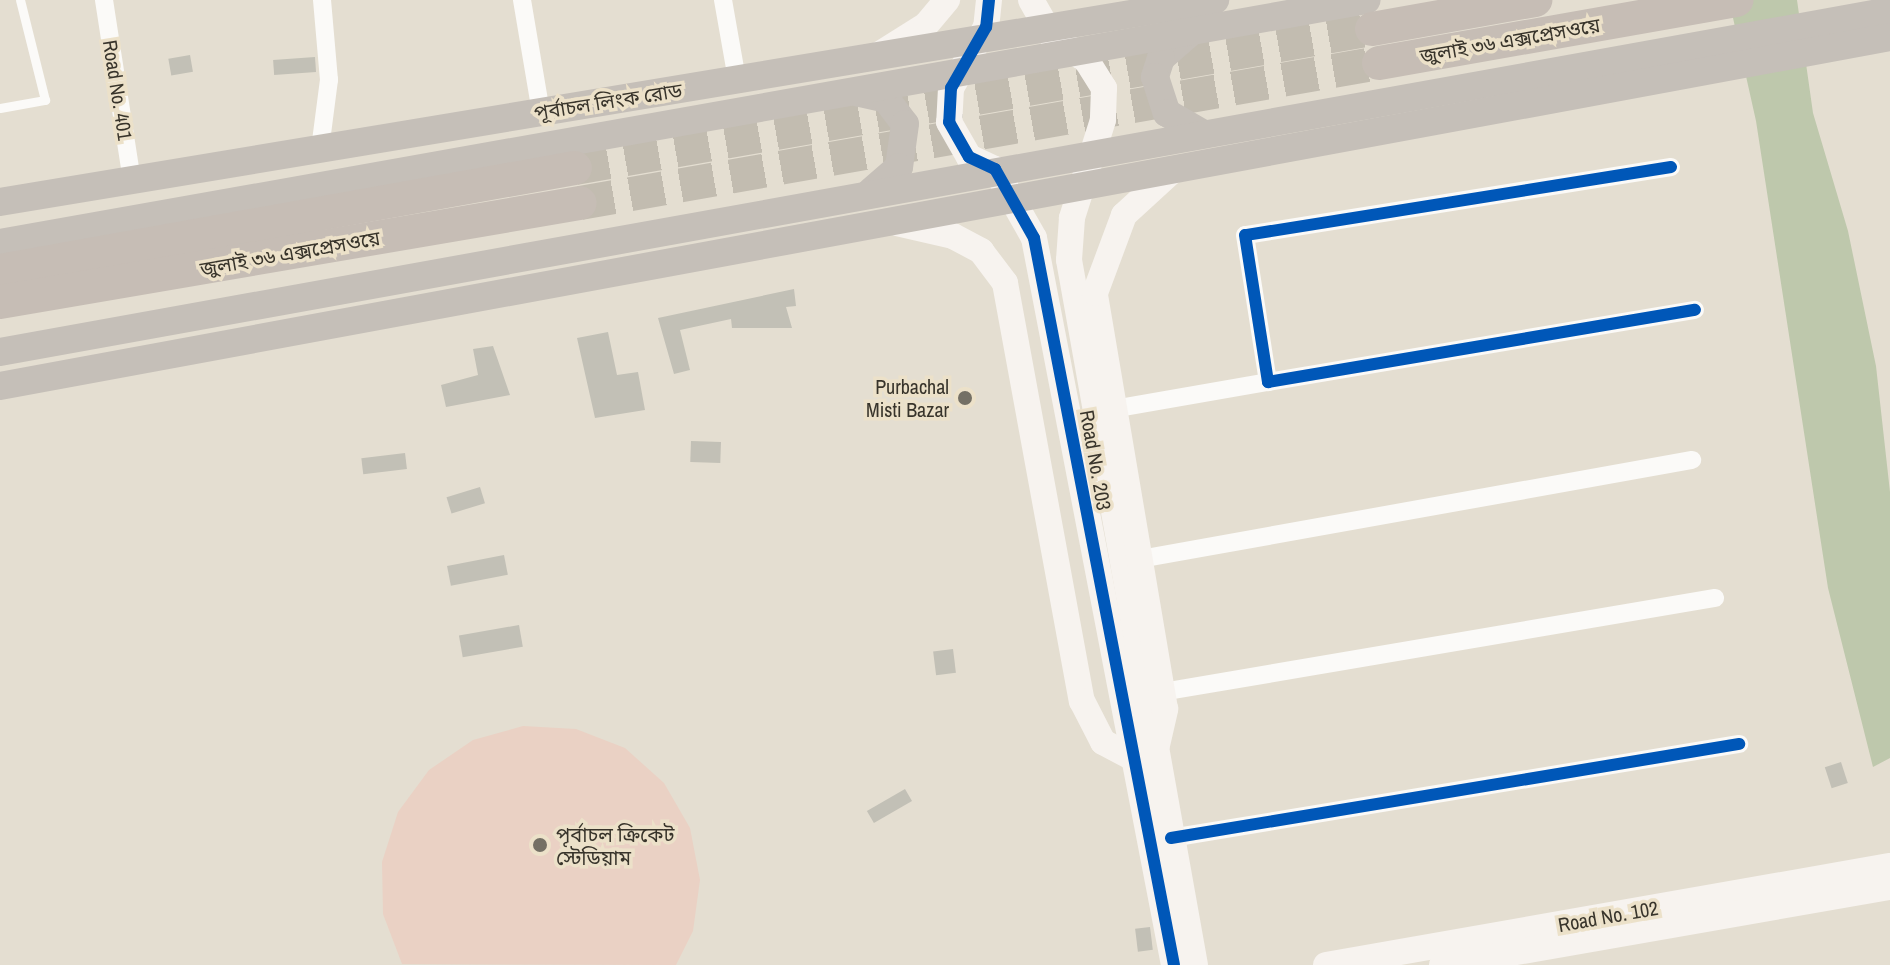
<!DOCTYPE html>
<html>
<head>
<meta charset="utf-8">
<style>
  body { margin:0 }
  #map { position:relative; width:1890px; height:965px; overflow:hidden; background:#e4ded1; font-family:"Archivo Narrow","Noto Sans Bengali",sans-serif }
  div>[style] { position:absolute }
  .green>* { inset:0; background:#ead1c4 }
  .water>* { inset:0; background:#bec8ac }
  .building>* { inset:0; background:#c2c0b6; transform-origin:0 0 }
  .highway-tunnel>* { height:34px; margin-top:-17px; transform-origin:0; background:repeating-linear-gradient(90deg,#c2bcb0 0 34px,transparent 0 51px) }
  .lane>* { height:9px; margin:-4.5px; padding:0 4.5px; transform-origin:4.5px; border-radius:4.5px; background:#fbfaf8 }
  .street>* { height:18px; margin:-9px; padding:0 9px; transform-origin:9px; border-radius:9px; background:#fbfaf8 }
  .secondary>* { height:26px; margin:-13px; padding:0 13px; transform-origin:13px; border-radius:13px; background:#f7f3ef }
  .primary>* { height:28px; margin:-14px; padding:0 14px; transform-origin:14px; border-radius:14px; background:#c5bfb8 }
  .highway>* { height:34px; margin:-17px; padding:0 17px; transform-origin:17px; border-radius:17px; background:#c6bdb5 }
  .cycleway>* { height:12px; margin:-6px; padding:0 6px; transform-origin:6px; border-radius:6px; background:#0057b8 }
  .dots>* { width:22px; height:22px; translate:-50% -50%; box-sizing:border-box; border:4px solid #ece1c9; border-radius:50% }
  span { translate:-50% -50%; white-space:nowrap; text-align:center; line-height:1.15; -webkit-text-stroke:7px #ece1c9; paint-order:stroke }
  .street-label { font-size:20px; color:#38342b }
  .poi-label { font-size:20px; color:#38342b }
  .right { translate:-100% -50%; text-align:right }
  .left { translate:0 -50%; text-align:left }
</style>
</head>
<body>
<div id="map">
  <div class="green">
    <div style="clip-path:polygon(523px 726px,576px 729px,625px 748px,664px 783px,690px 828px,700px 880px,693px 931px,676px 965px,402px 964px,383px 914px,382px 862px,398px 812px,429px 770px,473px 740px)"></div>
  </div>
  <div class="water">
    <div style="clip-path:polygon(1729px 0,1797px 0,1813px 113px,1848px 231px,1876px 366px,1890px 492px,1890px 758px,1873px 767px,1828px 588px,1756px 121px)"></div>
  </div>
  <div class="building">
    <div style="left:190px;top:55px;width:17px;height:22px;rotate:80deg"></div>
    <div style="left:315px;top:57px;width:15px;height:42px;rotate:86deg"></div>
    <div style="clip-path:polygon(794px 289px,796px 306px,786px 307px,792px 328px,732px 328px,731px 319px,680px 330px,690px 370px,674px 374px,658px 318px)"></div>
    <div style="clip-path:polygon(608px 332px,617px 375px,638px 372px,645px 410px,595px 418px,577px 338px)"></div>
    <div style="clip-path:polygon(493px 346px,510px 395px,446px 407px,441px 385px,478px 375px,473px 349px)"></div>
    <div style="left:691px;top:441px;width:30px;height:21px;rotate:2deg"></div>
    <div style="left:405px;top:453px;width:16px;height:44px;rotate:83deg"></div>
    <div style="left:480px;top:487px;width:17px;height:35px;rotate:73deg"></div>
    <div style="left:504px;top:555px;width:20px;height:58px;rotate:79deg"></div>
    <div style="left:519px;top:625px;width:22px;height:61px;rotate:80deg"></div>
    <div style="left:953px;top:649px;width:24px;height:20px;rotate:83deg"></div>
    <div style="left:1841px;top:762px;width:22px;height:17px;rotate:72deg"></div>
    <div style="left:905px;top:789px;width:14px;height:44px;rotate:60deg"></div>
    <div style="left:1150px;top:927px;width:23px;height:15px;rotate:83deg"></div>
  </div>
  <div class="highway-tunnel">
    <div style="left:575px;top:168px;width:809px;rotate:-9.89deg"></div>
    <div style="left:580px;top:203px;width:811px;rotate:-9.94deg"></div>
  </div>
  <div class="lane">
    <div style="left:0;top:108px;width:46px;rotate:-10.1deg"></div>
    <div style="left:45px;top:100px;width:103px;rotate:-104deg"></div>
  </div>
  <div class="street">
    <div style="left:104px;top:0;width:182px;rotate:81.2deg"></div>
    <div style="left:522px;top:0;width:114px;rotate:80.4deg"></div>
    <div style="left:723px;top:0;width:80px;rotate:80deg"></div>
    <div style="left:320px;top:149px;width:70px;rotate:-82.6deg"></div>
    <div style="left:329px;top:80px;width:80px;rotate:-95deg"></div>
    <div style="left:1671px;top:167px;width:431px;rotate:170.9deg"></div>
    <div style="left:1245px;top:235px;width:149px;rotate:81.1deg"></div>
    <div style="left:1268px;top:382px;width:433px;rotate:-9.6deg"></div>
    <div style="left:1113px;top:409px;width:157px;rotate:-9.9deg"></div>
    <div style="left:1140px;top:559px;width:561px;rotate:-10.17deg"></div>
    <div style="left:1162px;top:692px;width:561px;rotate:-9.65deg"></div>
    <div style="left:1171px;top:838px;width:576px;rotate:-9.4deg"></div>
  </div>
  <div class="secondary">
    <div style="left:989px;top:0;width:27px;rotate:96deg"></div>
    <div style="left:986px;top:27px;width:70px;rotate:119.8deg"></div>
    <div style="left:951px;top:88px;width:34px;rotate:93deg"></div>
    <div style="left:949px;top:122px;width:40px;rotate:60.3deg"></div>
    <div style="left:969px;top:157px;width:29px;rotate:25deg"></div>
    <div style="left:995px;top:169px;width:79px;rotate:60.5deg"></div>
    <div style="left:1034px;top:238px;width:740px;rotate:79.1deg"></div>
    <div style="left:1031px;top:0;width:40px;rotate:60.3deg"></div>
    <div style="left:1051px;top:35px;width:44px;rotate:35.8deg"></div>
    <div style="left:1087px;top:61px;width:32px;rotate:58deg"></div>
    <div style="left:1104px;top:88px;width:32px;rotate:92deg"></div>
    <div style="left:1103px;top:120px;width:103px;rotate:107.6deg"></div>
    <div style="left:1072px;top:218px;width:42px;rotate:94.1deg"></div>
    <div style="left:1069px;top:260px;width:716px;rotate:79.87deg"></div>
    <div style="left:880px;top:54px;width:54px;rotate:-32.2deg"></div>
    <div style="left:926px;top:25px;width:33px;rotate:-50deg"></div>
    <div style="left:897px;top:223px;width:57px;rotate:13.1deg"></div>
    <div style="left:953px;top:236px;width:32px;rotate:28deg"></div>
    <div style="left:981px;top:251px;width:40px;rotate:53deg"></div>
    <div style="left:1005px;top:283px;width:425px;rotate:79.6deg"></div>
    <div style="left:1082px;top:701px;width:46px;rotate:62.9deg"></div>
    <div style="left:1103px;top:742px;width:30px;rotate:28deg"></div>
    <div style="left:1157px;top:745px;width:37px;rotate:-77deg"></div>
    <div style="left:1165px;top:709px;width:422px;rotate:-99.6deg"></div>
    <div style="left:1095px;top:293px;width:83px;rotate:-69.6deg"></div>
    <div style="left:1124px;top:215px;width:64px;rotate:-42.5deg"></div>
    <div style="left:1326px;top:965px;width:573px;rotate:-9.96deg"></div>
    <div style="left:1442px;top:965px;width:455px;rotate:-9.9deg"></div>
  </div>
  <div class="primary">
    <div style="left:1191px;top:32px;width:40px;rotate:139deg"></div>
    <div style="left:1161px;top:58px;width:20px;rotate:108deg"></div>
    <div style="left:1155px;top:77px;width:38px;rotate:72deg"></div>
    <div style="left:1167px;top:113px;width:40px;rotate:29.7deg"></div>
    <div style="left:856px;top:92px;width:31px;rotate:13deg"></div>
    <div style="left:886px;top:99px;width:31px;rotate:53deg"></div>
    <div style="left:905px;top:124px;width:43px;rotate:97.9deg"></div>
    <div style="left:899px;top:167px;width:37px;rotate:139deg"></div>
    <div style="left:0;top:202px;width:1232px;rotate:-9.44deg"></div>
    <div style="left:0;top:243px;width:1388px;rotate:-10.08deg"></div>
    <div style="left:0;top:352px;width:1921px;rotate:-10.23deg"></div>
    <div style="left:0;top:386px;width:1922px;rotate:-10.46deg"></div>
  </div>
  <div class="highway">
    <div style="left:1372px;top:29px;width:166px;rotate:-10.1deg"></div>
    <div style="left:1379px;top:63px;width:363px;rotate:-10deg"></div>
    <div style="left:0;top:271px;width:584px;rotate:-10.16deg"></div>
    <div style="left:0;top:302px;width:588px;rotate:-9.69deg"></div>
  </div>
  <div class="cycleway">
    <div style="left:989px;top:0;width:27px;rotate:96deg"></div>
    <div style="left:986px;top:27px;width:70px;rotate:119.8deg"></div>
    <div style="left:951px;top:88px;width:34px;rotate:93deg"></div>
    <div style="left:949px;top:122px;width:40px;rotate:60.3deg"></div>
    <div style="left:969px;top:157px;width:29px;rotate:25deg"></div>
    <div style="left:995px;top:169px;width:79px;rotate:60.5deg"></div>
    <div style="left:1034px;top:238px;width:740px;rotate:79.1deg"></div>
    <div style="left:1671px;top:167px;width:431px;rotate:170.9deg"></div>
    <div style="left:1245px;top:235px;width:149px;rotate:81.1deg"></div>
    <div style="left:1268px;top:382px;width:433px;rotate:-9.6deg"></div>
    <div style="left:1171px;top:838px;width:576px;rotate:-9.4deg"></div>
  </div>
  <div class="dots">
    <div style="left:965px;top:398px;background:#747065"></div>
    <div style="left:540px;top:845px;background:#747065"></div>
  </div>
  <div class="street-label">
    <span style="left:1510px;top:40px;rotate:-10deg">জুলাই ৩৬ এক্সপ্রেসওয়ে</span>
    <span style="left:118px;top:90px;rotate:81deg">Road No. 401</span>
    <span style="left:608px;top:101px;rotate:-9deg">পূর্বাচল লিংক রোড</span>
    <span style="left:290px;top:253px;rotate:-10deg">জুলাই ৩৬ এক্সপ্রেসওয়ে</span>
    <span style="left:1096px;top:460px;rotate:80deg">Road No. 203</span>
    <span style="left:1608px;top:916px;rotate:-10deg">Road No. 102</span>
  </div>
  <div class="poi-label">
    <span class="right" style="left:949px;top:398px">Purbachal<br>Misti Bazar</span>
    <span class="left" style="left:556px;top:846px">পূর্বাচল ক্রিকেট<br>স্টেডিয়াম</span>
  </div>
</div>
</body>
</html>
